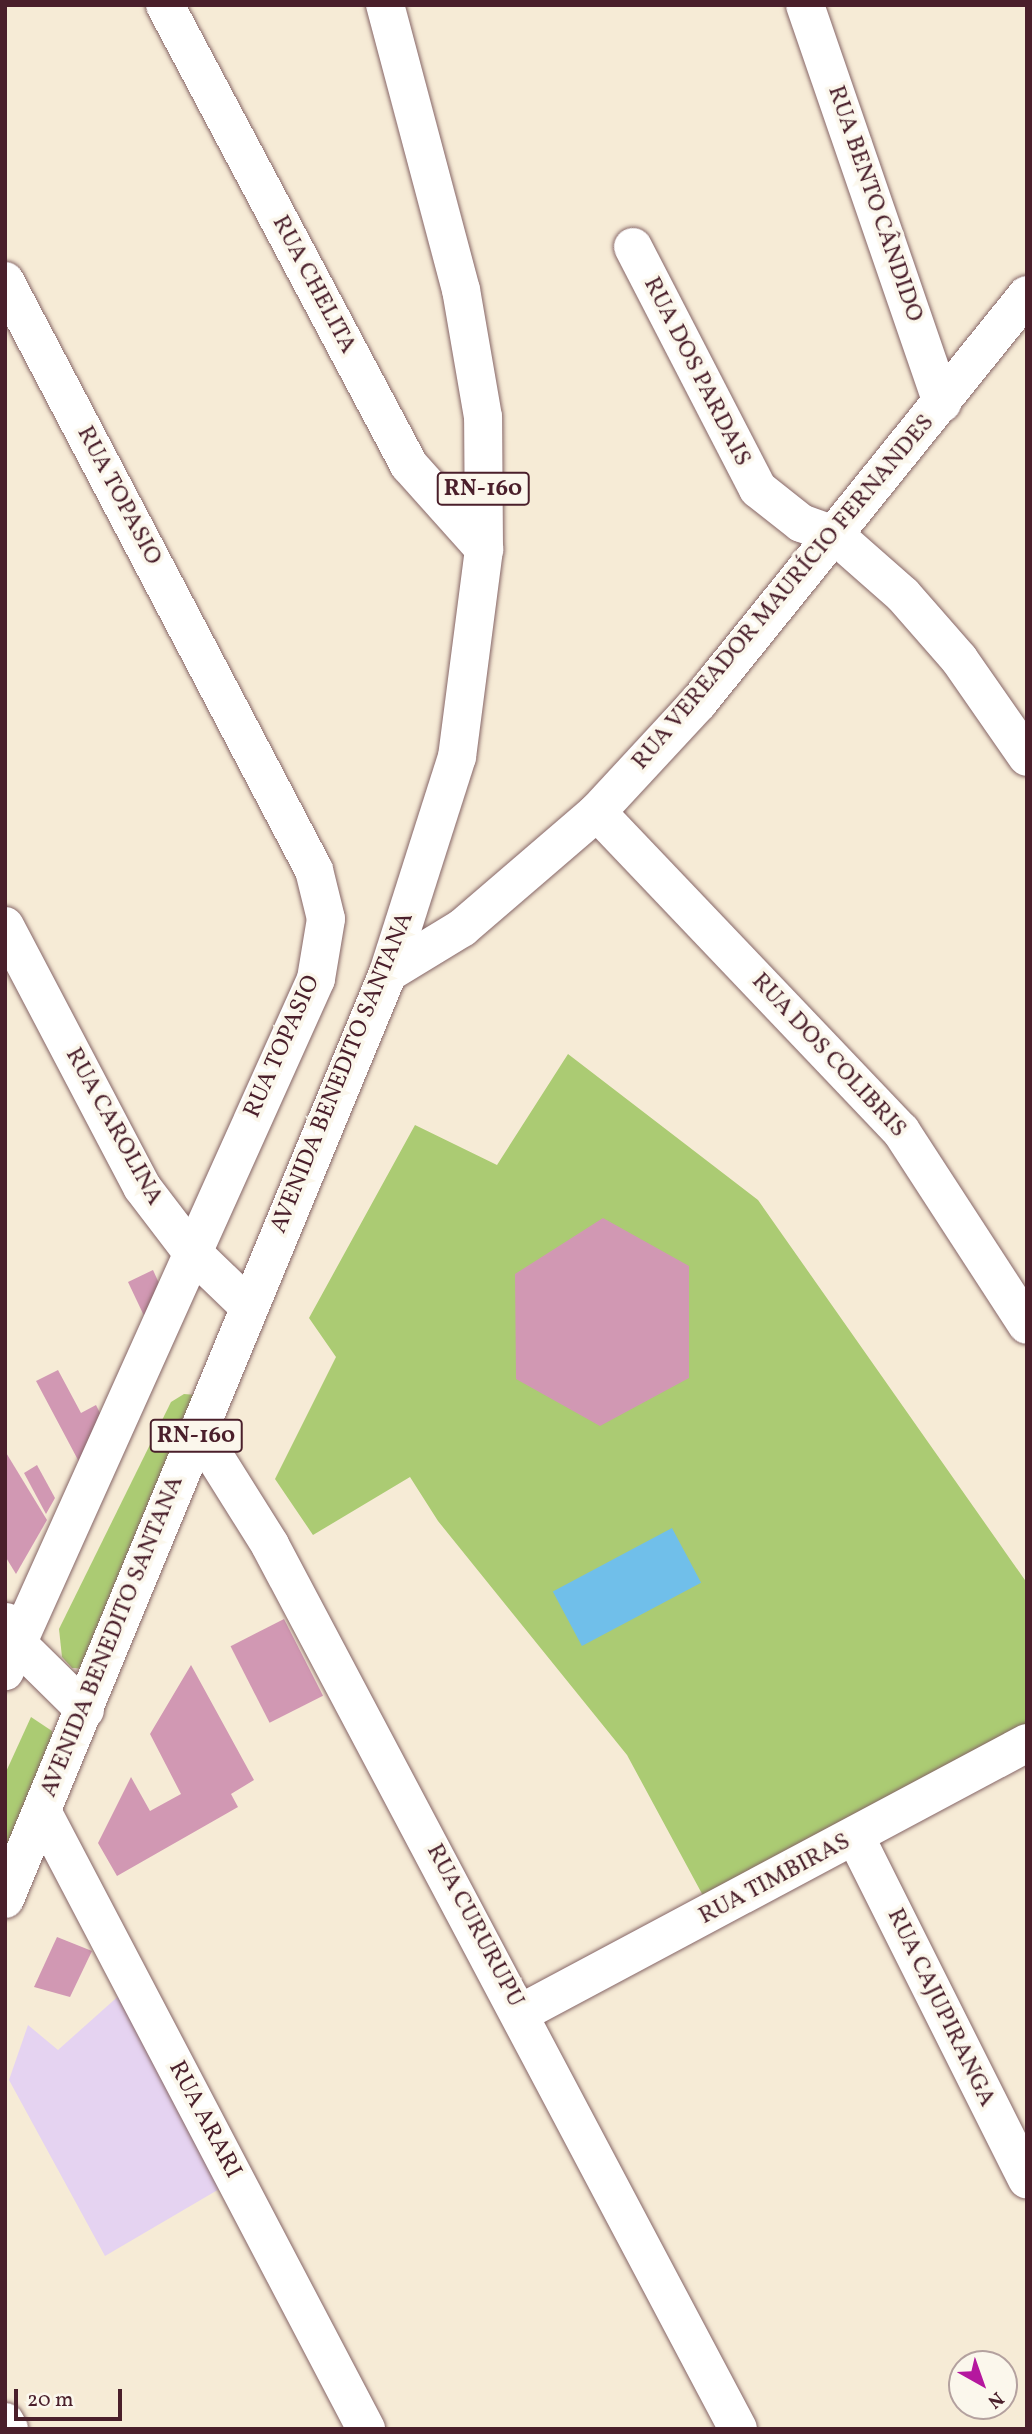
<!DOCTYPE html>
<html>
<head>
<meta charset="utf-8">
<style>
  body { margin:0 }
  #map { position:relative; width:1032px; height:2434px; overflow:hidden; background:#f6ebd6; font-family:Vollkorn,serif }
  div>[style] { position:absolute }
  .built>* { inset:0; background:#e5d3f1 }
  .green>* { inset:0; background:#abcb73 }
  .water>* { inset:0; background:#70bfea; transform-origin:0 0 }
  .building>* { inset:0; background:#d198b3; transform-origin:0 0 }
  .roads { filter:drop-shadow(0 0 2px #866667) drop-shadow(0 0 2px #866667) }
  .minor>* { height:38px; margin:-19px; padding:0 19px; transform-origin:19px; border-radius:19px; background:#fff }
  .major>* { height:38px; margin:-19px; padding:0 19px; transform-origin:19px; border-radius:19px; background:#fff }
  span { translate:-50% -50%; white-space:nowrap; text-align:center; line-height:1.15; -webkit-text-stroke:7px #fbf7ec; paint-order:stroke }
  .shield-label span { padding:2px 5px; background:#fbf7ec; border:2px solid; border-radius:5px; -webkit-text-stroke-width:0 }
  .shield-label { font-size:23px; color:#4a1f2b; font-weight:700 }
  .street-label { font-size:24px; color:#4a1f2b }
  .frame { position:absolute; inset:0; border:7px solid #4a1f2b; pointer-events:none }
  .north { position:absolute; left:948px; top:2350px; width:70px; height:70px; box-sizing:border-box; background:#fbf7ec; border:2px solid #b4a19f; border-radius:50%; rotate:140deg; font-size:19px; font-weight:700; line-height:28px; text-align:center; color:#4a1f2b }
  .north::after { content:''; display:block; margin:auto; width:24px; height:32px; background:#b5179e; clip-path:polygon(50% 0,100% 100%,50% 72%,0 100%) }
  .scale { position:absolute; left:14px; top:2389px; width:108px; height:32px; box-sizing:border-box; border:4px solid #4a1f2b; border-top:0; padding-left:9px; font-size:21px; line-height:24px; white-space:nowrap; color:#4a1f2b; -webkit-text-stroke:5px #fbf7ec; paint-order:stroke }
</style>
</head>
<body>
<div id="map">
  <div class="built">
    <div style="clip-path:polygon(123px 1992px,221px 2188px,105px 2256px,9px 2080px,28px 2025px,58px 2050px)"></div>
  </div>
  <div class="green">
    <div style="clip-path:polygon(568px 1054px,758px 1200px,1027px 1583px,1027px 1733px,707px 1903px,627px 1755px,438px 1521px,410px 1477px,313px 1535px,275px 1479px,336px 1357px,309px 1318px,415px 1125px,497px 1165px)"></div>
    <div style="clip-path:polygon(184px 1394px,196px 1395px,91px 1669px,72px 1668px,62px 1657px,59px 1629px,171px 1402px)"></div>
    <div style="clip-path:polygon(31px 1717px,52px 1731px,57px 1756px,5px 1850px,5px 1774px)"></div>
  </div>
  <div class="water">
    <div style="left:672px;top:1528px;width:62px;height:135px;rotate:62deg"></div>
  </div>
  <div class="building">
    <div style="clip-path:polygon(603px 1218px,689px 1266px,689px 1378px,600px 1426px,516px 1379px,515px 1274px)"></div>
    <div style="clip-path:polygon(153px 1270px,163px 1292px,146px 1320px,128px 1282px)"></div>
    <div style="clip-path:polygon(58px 1370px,81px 1413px,96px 1405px,106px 1425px,86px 1475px,36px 1381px)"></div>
    <div style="clip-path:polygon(5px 1451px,47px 1520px,16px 1574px,5px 1556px)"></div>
    <div style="clip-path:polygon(37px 1465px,55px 1498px,46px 1514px,24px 1473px)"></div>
    <div style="left:284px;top:1619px;width:86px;height:60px;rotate:63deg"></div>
    <div style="clip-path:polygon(191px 1665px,254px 1780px,231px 1794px,238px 1807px,117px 1876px,98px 1843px,131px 1777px,150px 1811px,181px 1794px,150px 1734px)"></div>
    <div style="clip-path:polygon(57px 1937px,92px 1951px,70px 1997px,34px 1987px)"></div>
  </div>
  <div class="roads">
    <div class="minor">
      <div style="left:165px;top:5px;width:521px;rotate:62.06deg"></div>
      <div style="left:409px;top:465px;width:113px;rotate:48.2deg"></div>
      <div style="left:805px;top:5px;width:421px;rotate:71deg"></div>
      <div style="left:633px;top:247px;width:272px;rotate:62.7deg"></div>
      <div style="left:758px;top:489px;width:55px;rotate:38.3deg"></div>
      <div style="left:801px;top:523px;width:37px;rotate:20deg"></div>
      <div style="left:836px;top:536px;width:89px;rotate:41.4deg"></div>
      <div style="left:903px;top:595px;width:85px;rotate:48.8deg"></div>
      <div style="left:959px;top:659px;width:119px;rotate:55.2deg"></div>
      <div style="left:5px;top:281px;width:665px;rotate:62.32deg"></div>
      <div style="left:314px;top:870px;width:50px;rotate:76.2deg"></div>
      <div style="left:326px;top:919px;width:61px;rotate:99.5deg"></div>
      <div style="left:316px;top:979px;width:759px;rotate:114.2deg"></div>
      <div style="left:597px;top:812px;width:441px;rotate:46.4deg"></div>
      <div style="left:901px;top:1131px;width:231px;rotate:57deg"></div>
      <div style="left:5px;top:926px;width:295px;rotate:62.3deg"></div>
      <div style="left:142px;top:1187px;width:79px;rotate:52.7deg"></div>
      <div style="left:190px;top:1250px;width:82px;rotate:44deg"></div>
      <div style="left:388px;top:973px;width:87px;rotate:-31.3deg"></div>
      <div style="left:462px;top:928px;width:178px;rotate:-40.7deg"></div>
      <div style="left:597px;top:812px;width:149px;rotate:-47.2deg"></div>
      <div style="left:698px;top:703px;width:524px;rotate:-51.12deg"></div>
      <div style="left:198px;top:1430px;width:136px;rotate:57.9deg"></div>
      <div style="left:270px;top:1545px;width:1000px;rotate:62.1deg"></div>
      <div style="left:6px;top:1622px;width:25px;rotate:61deg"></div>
      <div style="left:18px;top:1644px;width:94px;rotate:44.6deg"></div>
      <div style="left:42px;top:1811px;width:698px;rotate:62.33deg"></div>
      <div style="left:855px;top:1836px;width:384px;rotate:63.4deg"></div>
      <div style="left:521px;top:2013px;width:574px;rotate:-28.08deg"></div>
      <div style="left:5px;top:2422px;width:8px;rotate:60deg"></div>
    </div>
    <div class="major">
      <div style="left:5px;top:1899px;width:1002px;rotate:-67.53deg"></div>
      <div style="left:388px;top:973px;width:227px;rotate:-72.3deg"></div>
      <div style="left:457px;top:757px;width:210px;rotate:-82.6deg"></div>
      <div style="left:484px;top:549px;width:132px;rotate:-90.4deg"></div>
      <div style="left:483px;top:417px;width:129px;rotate:-99.8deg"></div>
      <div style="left:461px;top:290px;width:295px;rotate:-104.9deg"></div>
    </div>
  </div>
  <div class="shield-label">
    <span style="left:483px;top:489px">RN-160</span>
    <span style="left:196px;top:1436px">RN-160</span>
  </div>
  <div class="street-label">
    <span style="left:874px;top:204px;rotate:71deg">RUA BENTO CÂNDIDO</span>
    <span style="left:313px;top:285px;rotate:62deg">RUA CHELITA</span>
    <span style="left:696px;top:372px;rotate:63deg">RUA DOS PARDAIS</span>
    <span style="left:118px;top:496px;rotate:62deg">RUA TOPASIO</span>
    <span style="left:784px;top:593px;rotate:-50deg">RUA VEREADOR MAURÍCIO FERNANDES</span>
    <span style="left:283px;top:1047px;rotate:-66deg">RUA TOPASIO</span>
    <span style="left:828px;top:1056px;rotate:47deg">RUA DOS COLIBRIS</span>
    <span style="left:343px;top:1073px;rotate:-68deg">AVENIDA BENEDITO SANTANA</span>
    <span style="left:113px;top:1127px;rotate:61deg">RUA CAROLINA</span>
    <span style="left:113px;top:1637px;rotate:-68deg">AVENIDA BENEDITO SANTANA</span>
    <span style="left:775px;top:1880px;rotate:-28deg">RUA TIMBIRAS</span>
    <span style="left:474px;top:1926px;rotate:62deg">RUA CURURUPU</span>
    <span style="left:940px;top:2008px;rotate:64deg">RUA CAJUPIRANGA</span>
    <span style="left:204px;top:2120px;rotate:62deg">RUA ARARI</span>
  </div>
  <div class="frame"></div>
  <div class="north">N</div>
  <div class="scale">20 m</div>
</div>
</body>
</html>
